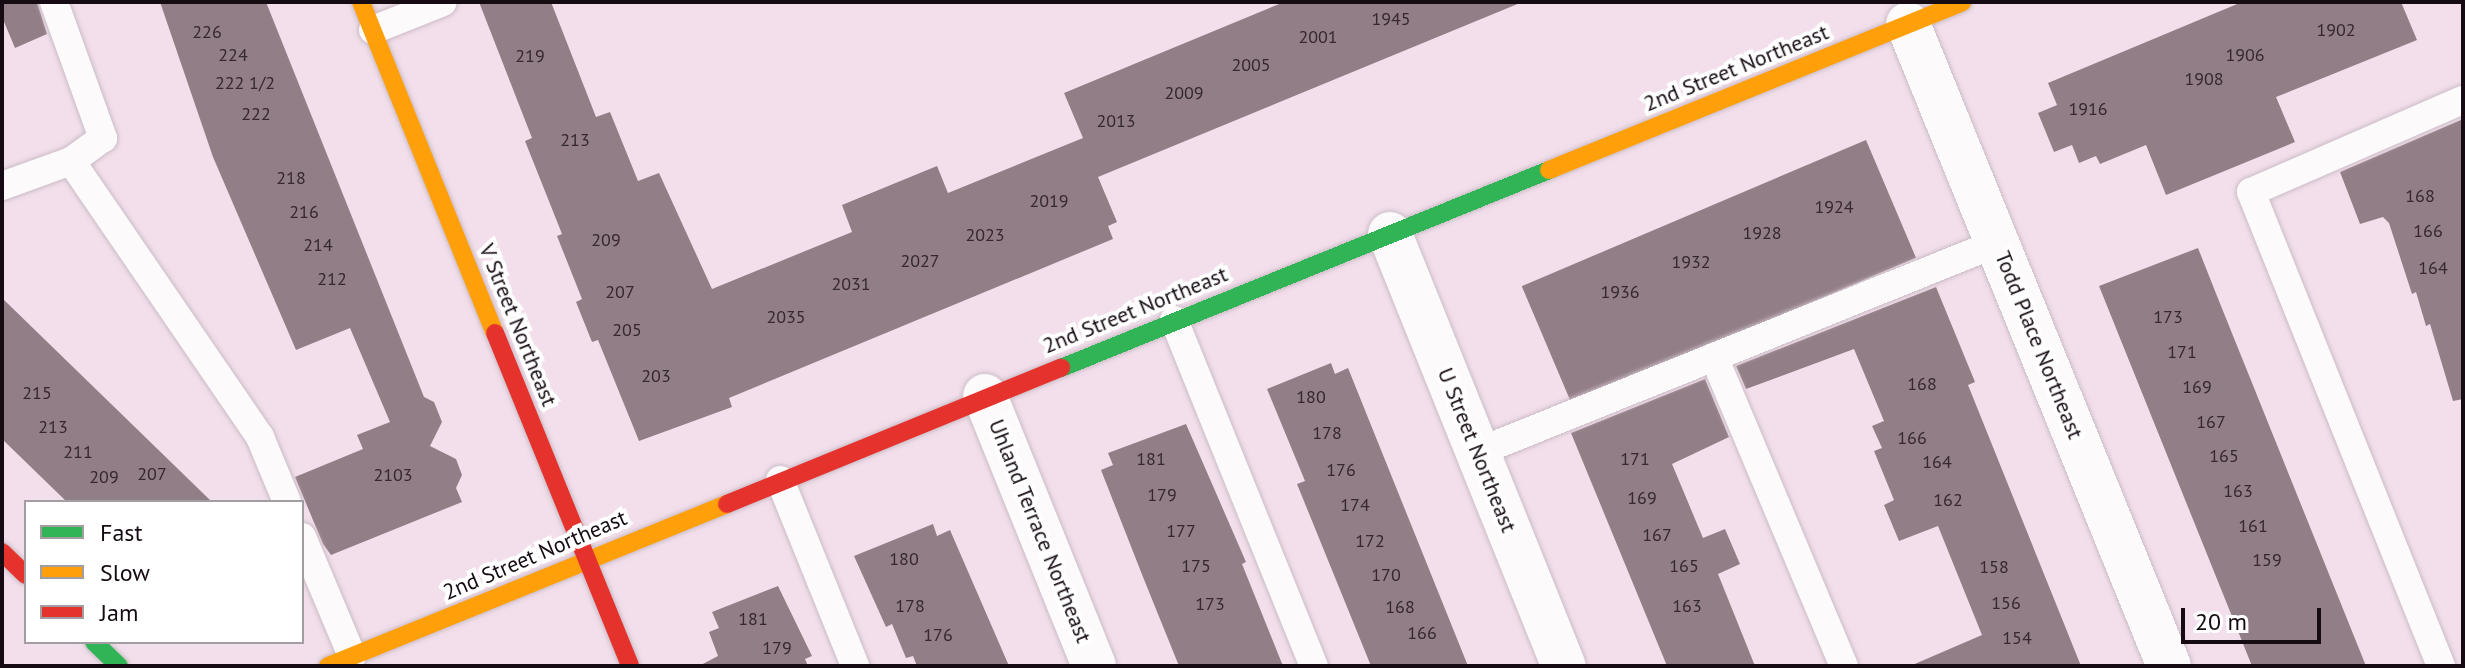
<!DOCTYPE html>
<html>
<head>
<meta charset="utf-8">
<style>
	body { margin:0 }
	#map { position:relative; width:2465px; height:668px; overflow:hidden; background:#f2dfeb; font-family:"PT Sans",sans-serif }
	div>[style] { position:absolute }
	.building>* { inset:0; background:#927e86; transform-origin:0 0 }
	.roads { filter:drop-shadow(0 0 2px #cabcc6) drop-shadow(0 0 2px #cabcc6) }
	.lane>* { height:28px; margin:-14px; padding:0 14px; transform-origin:14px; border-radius:14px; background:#fdfafc }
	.street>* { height:44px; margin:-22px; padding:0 22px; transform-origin:22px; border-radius:22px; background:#fdfafc }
	.fast>* { height:18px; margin:-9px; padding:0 9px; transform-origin:9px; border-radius:9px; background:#30b455 }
	.slow>* { height:18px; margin:-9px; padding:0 9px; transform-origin:9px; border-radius:9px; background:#ff9f0a }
	.jam>* { height:18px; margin:-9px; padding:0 9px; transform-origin:9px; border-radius:9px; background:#e5322d }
	span { translate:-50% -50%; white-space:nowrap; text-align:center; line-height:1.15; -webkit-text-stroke:8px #fff; paint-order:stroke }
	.number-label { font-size:18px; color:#352830 }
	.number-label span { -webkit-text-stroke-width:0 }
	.street-label { font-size:22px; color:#160b13 }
	.frame { position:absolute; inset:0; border:4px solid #160b13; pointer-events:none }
	.legend { position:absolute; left:24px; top:500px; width:280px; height:144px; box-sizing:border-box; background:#fff; border:2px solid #a29da1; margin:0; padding:10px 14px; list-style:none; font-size:24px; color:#160b13 }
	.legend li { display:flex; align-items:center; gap:16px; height:40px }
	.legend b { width:40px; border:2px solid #a29da1 }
	.scale { position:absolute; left:2181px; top:608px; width:140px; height:36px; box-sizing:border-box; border:4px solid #160b13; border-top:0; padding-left:10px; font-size:24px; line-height:28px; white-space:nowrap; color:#160b13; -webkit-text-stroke:6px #fff; paint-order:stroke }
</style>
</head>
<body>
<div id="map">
	<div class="building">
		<i style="clip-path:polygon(2px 2px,37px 2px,47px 34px,15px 48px,2px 17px)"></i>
		<i style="clip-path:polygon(160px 2px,266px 2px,424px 397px,434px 402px,442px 422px,430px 446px,456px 459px,462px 475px,456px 488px,462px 502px,331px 555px,323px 544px,295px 477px,363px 449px,357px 435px,390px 422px,350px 328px,296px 350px,213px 157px)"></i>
		<i style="clip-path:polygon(479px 2px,551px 2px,596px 117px,610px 112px,638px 181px,659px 173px,712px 289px,852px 232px,842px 205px,937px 166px,948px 193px,1083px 138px,1064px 93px,1284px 2px,1520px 3px,1098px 177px,1117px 222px,1108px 226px,1113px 239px,729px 398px,732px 407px,639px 441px,598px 340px,592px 342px,576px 302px,582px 299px,557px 236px,562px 234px,525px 141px,532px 138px)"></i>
		<i style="clip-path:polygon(2242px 2px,2401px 2px,2417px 40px,2276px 97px,2295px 142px,2166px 195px,2146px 145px,2100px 164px,2096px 156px,2079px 163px,2072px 145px,2054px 152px,2038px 113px,2057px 105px,2048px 83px)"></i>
		<i style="clip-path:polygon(2463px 119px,2463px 399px,2453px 401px,2430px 324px,2426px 326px,2416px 292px,2412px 294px,2389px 223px,2383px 217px,2360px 224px,2340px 172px)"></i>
		<i style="left:1866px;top:140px;width:128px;height:374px;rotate:67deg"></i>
		<i style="clip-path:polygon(2198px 248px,2217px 296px,2366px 666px,2252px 666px,2099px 286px)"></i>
		<i style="clip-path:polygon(1936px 287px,1975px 382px,1968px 385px,2081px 666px,1910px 666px,1982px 635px,1938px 526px,1899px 541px,1884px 505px,1894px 500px,1874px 451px,1882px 448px,1872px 426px,1884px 421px,1854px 349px,1746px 389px,1736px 366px)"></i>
		<i style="clip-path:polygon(2px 298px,106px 399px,212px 502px,67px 502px,2px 439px)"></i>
		<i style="clip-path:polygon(1331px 363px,1335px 374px,1348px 368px,1468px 666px,1371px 666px,1297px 484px,1305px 481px,1267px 389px)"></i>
		<i style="clip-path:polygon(1705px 379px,1729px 437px,1672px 464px,1703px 538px,1725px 529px,1740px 564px,1718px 574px,1755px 666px,1667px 666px,1571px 433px)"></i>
		<i style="clip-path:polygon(1186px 424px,1246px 562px,1242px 564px,1283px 666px,1179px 666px,1143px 577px,1101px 470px,1113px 465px,1108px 453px)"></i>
		<i style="clip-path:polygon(933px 524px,937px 536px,950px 530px,1009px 666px,917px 666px,913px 656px,906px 658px,892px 624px,886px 627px,854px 556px)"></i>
		<i style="clip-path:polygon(778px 586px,812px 656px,805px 659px,808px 666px,699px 666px,718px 656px,709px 632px,719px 628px,712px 612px)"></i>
	</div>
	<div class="roads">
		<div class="lane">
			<i style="left:54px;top:2px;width:145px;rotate:70.2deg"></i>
			<i style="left:103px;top:138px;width:39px;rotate:144deg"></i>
			<i style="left:373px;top:30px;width:75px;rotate:-21.8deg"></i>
			<i style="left:2px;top:186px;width:73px;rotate:-19.9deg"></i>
			<i style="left:71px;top:161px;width:335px;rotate:55.6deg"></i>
			<i style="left:260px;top:437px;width:70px;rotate:67.4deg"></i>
			<i style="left:1174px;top:320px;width:373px;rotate:68deg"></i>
			<i style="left:1714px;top:357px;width:335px;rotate:67.2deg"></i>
			<i style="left:1478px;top:452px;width:560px;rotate:-21.93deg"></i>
			<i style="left:780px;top:480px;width:201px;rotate:68deg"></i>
			<i style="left:302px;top:537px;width:129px;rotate:67.2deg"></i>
			<i style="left:2441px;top:666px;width:511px;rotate:-111.84deg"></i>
			<i style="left:2251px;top:192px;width:231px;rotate:-23.5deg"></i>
		</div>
		<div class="street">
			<i style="left:1908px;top:24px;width:693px;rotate:67.88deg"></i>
			<i style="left:1390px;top:234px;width:466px;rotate:68.1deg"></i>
			<i style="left:985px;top:396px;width:291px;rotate:68deg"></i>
		</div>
		<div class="fast">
			<i style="left:1061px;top:368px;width:527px;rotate:-22.08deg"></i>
			<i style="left:94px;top:642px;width:35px;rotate:44deg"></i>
		</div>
		<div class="slow">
			<i style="left:361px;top:2px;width:357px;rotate:68deg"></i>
			<i style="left:1549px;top:170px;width:446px;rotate:-22.1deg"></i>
			<i style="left:328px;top:666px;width:431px;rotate:-22.1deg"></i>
		</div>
		<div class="jam">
			<i style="left:495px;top:333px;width:359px;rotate:67.9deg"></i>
			<i style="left:727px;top:504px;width:361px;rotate:-22.2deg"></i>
			<i style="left:2px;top:552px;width:33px;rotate:44deg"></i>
		</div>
	</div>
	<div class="number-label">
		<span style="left:1391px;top:19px">1945</span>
		<span style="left:2336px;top:30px">1902</span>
		<span style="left:207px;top:32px">226</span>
		<span style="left:1318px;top:37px">2001</span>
		<span style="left:233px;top:55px">224</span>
		<span style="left:2245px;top:55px">1906</span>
		<span style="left:530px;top:56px">219</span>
		<span style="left:1251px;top:65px">2005</span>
		<span style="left:2204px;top:79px">1908</span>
		<span style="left:245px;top:83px">222 1/2</span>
		<span style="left:1184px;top:93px">2009</span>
		<span style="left:2088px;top:109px">1916</span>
		<span style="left:256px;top:114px">222</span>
		<span style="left:1116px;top:121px">2013</span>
		<span style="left:575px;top:140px">213</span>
		<span style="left:291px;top:178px">218</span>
		<span style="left:2420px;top:196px">168</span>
		<span style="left:1049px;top:201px">2019</span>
		<span style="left:1834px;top:207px">1924</span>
		<span style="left:304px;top:212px">216</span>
		<span style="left:2428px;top:231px">166</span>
		<span style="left:1762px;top:233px">1928</span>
		<span style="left:985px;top:235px">2023</span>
		<span style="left:606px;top:240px">209</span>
		<span style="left:318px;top:245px">214</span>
		<span style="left:920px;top:261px">2027</span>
		<span style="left:1691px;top:262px">1932</span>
		<span style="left:2433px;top:268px">164</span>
		<span style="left:332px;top:279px">212</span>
		<span style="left:851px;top:284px">2031</span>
		<span style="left:620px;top:292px">207</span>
		<span style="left:1620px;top:292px">1936</span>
		<span style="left:786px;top:317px">2035</span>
		<span style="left:2168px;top:317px">173</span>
		<span style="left:627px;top:330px">205</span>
		<span style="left:2182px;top:352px">171</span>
		<span style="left:656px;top:376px">203</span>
		<span style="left:1922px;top:384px">168</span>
		<span style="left:2197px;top:387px">169</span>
		<span style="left:37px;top:393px">215</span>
		<span style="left:1311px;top:397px">180</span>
		<span style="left:2211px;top:422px">167</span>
		<span style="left:53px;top:427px">213</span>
		<span style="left:1327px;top:433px">178</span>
		<span style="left:1912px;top:438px">166</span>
		<span style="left:78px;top:452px">211</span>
		<span style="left:2224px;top:456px">165</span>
		<span style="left:1151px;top:459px">181</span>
		<span style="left:1635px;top:459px">171</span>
		<span style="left:1937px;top:462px">164</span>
		<span style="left:1341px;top:470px">176</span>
		<span style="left:152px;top:474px">207</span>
		<span style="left:393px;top:475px">2103</span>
		<span style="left:104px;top:477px">209</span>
		<span style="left:2238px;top:491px">163</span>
		<span style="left:1162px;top:495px">179</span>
		<span style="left:1642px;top:498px">169</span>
		<span style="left:1948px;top:500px">162</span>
		<span style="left:1355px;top:505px">174</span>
		<span style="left:2253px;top:526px">161</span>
		<span style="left:1181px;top:531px">177</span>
		<span style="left:1657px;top:535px">167</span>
		<span style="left:1370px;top:541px">172</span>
		<span style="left:904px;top:559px">180</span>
		<span style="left:2267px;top:560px">159</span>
		<span style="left:1196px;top:566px">175</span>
		<span style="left:1684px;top:566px">165</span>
		<span style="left:1994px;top:567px">158</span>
		<span style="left:1386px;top:575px">170</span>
		<span style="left:2006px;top:603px">156</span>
		<span style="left:1210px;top:604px">173</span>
		<span style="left:910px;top:606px">178</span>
		<span style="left:1687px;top:606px">163</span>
		<span style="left:1400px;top:607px">168</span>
		<span style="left:753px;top:619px">181</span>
		<span style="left:1422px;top:633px">166</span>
		<span style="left:938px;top:635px">176</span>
		<span style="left:2017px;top:638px">154</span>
		<span style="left:777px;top:648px">179</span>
	</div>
	<div class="street-label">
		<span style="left:1736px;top:68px;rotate:-22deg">2nd Street Northeast</span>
		<span style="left:1135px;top:310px;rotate:-22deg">2nd Street Northeast</span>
		<span style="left:518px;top:325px;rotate:68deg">V Street Northeast</span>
		<span style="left:2039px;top:345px;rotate:68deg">Todd Place Northeast</span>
		<span style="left:1477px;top:450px;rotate:68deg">U Street Northeast</span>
		<span style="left:1040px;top:531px;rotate:68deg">Uhland Terrace Northeast</span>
		<span style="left:535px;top:555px;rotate:-23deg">2nd Street Northeast</span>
	</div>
	<div class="frame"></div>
	<ul class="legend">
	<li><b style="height:10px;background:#30b455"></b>Fast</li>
	<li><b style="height:10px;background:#ff9f0a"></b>Slow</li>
	<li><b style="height:10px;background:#e5322d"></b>Jam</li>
	</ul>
	<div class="scale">20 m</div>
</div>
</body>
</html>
